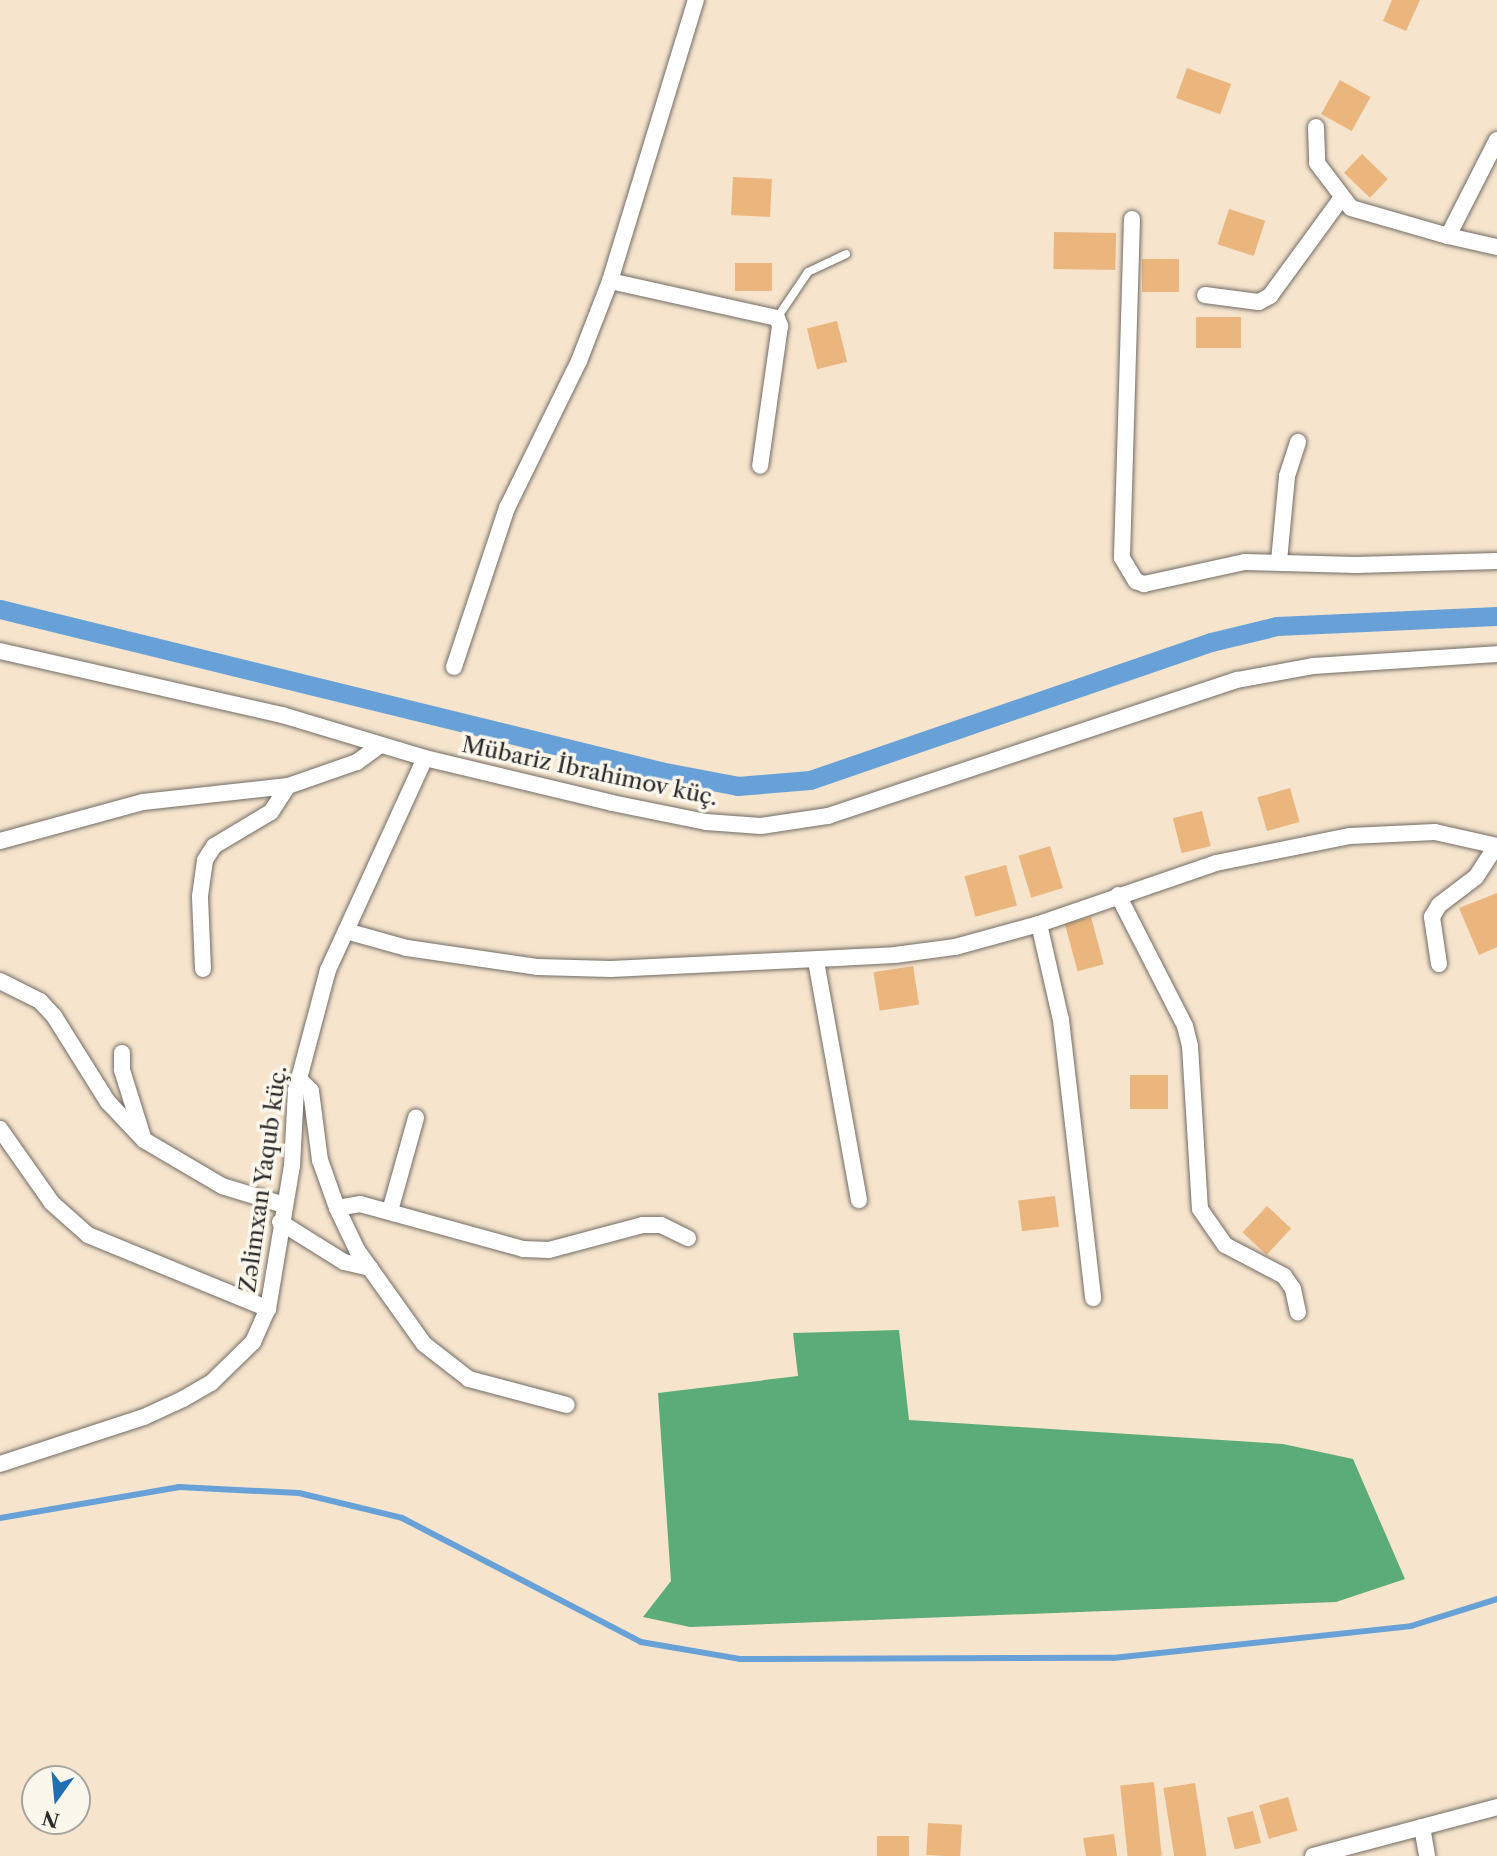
<!DOCTYPE html>
<html>
<head>
<meta charset="utf-8">
<style>
	body { margin:0 }
	#map { position:relative; width:1497px; height:1856px; overflow:hidden; background:#f6e4cd; font-family:"Libre Caslon Text",serif }
	div>[style] { position:absolute }
	.forest>* { inset:0; background:#5cac79 }
	.stream>* { height:6px; margin:-3px; padding:0 3px; transform-origin:3px; border-radius:3px; background:#67a1d7 }
	.canal>* { height:19px; margin:-9.5px; padding:0 9.5px; transform-origin:9.5px; border-radius:9.5px; background:#67a1d7 }
	.building>* { inset:0; background:#eab67e; transform-origin:0 0 }
	.roads { filter:drop-shadow(0 0 2px #726c64) drop-shadow(0 0 2px #726c64) }
	.service>* { height:8px; margin:-4px; padding:0 4px; transform-origin:4px; border-radius:4px; background:#fff }
	.minor>* { height:16px; margin:-8px; padding:0 8px; transform-origin:8px; border-radius:8px; background:#fff }
	span { translate:-50% -50%; white-space:nowrap; text-align:center; line-height:1.15; -webkit-text-stroke:7px #fbf7ec; paint-order:stroke }
	.street-label { font-size:23px; color:#2b2b2b }
	.north { position:absolute; left:21px; top:1765px; width:70px; height:70px; box-sizing:border-box; background:#fbf7ec; border:2px solid #a8a59f; border-radius:50%; rotate:195deg; font-size:19px; font-weight:700; line-height:28px; text-align:center; color:#2b2b2b }
	.north::after { content:''; display:block; margin:auto; width:24px; height:32px; background:#1f6fb2; clip-path:polygon(50% 0,100% 100%,50% 72%,0 100%) }
</style>
</head>
<body>
<div id="map">
	<div class="forest">
		<i style="clip-path:polygon(899px 1330px,909px 1420px,1283px 1444px,1353px 1459px,1405px 1579px,1336px 1602px,690px 1627px,643px 1617px,671px 1581px,658px 1393px,798px 1376px,793px 1333px)"></i>
	</div>
	<div class="stream">
		<i style="left:0;top:1518px;width:182px;rotate:-9.8deg"></i>
		<i style="left:179px;top:1487px;width:120px;rotate:2.9deg"></i>
		<i style="left:299px;top:1493px;width:106px;rotate:13.6deg"></i>
		<i style="left:402px;top:1518px;width:269px;rotate:27.4deg"></i>
		<i style="left:641px;top:1642px;width:100px;rotate:9.7deg"></i>
		<i style="left:740px;top:1659px;width:373px;rotate:-0.2deg"></i>
		<i style="left:1113px;top:1658px;width:300px;rotate:-6.1deg"></i>
		<i style="left:1411px;top:1626px;width:90px;rotate:-17.4deg"></i>
	</div>
	<div class="canal">
		<i style="left:0;top:609px;width:680px;rotate:13.79deg"></i>
		<i style="left:660px;top:771px;width:79px;rotate:10.9deg"></i>
		<i style="left:738px;top:786px;width:72px;rotate:-4.8deg"></i>
		<i style="left:810px;top:780px;width:424px;rotate:-19deg"></i>
		<i style="left:1211px;top:642px;width:68px;rotate:-13.6deg"></i>
		<i style="left:1277px;top:626px;width:220px;rotate:-2.6deg"></i>
	</div>
	<div class="building">
		<i style="clip-path:polygon(1392px 0,1420px 0,1406px 31px,1383px 21px)"></i>
		<i style="left:1187px;top:68px;width:47px;height:32px;rotate:20deg"></i>
		<i style="left:1340px;top:80px;width:35px;height:39px;rotate:29deg"></i>
		<i style="left:1362px;top:154px;width:36px;height:26px;rotate:44deg"></i>
		<i style="left:733px;top:177px;width:39px;height:38px;rotate:3deg"></i>
		<i style="left:1229px;top:209px;width:38px;height:37px;rotate:18deg"></i>
		<i style="left:1054px;top:232px;width:62px;height:37px;rotate:1deg"></i>
		<i style="left:1142px;top:259px;width:37px;height:33px"></i>
		<i style="left:735px;top:263px;width:37px;height:28px"></i>
		<i style="left:1196px;top:317px;width:45px;height:31px"></i>
		<i style="left:837px;top:321px;width:42px;height:31px;rotate:76deg"></i>
		<i style="left:1290px;top:788px;width:35px;height:34px;rotate:74deg"></i>
		<i style="left:1202px;top:811px;width:36px;height:30px;rotate:76deg"></i>
		<i style="left:1050px;top:846px;width:44px;height:33px;rotate:73deg"></i>
		<i style="left:1006px;top:865px;width:42px;height:43px;rotate:75deg"></i>
		<i style="clip-path:polygon(1497px 893px,1497px 947px,1479px 955px,1459px 908px)"></i>
		<i style="left:1091px;top:917px;width:49px;height:27px;rotate:75deg"></i>
		<i style="left:913px;top:966px;width:39px;height:40px;rotate:81deg"></i>
		<i style="left:1130px;top:1075px;width:38px;height:34px"></i>
		<i style="left:1055px;top:1196px;width:31px;height:37px;rotate:83deg"></i>
		<i style="left:1267px;top:1206px;width:33px;height:36px;rotate:43deg"></i>
		<i style="left:1154px;top:1782px;width:74px;height:34px;rotate:84deg"></i>
		<i style="left:1195px;top:1783px;width:74px;height:32px;rotate:81deg"></i>
		<i style="left:1288px;top:1797px;width:35px;height:30px;rotate:74deg"></i>
		<i style="left:1253px;top:1811px;width:33px;height:27px;rotate:76deg"></i>
		<i style="left:928px;top:1823px;width:34px;height:32px;rotate:3deg"></i>
		<i style="clip-path:polygon(1114px 1834px,1117px 1856px,1086px 1856px,1083px 1838px)"></i>
		<i style="left:877px;top:1836px;width:32px;height:20px"></i>
	</div>
	<div class="roads">
		<div class="service">
			<i style="left:777px;top:318px;width:55px;rotate:-56deg"></i>
			<i style="left:808px;top:272px;width:42px;rotate:-25.3deg"></i>
		</div>
		<div class="minor">
			<i style="left:1316px;top:127px;width:36px;rotate:88deg"></i>
			<i style="left:1317px;top:163px;width:56px;rotate:52.9deg"></i>
			<i style="left:1351px;top:208px;width:101px;rotate:16.1deg"></i>
			<i style="left:1497px;top:140px;width:108px;rotate:117deg"></i>
			<i style="left:1448px;top:236px;width:50px;rotate:12.7deg"></i>
			<i style="left:1132px;top:219px;width:339px;rotate:91.7deg"></i>
			<i style="left:1122px;top:558px;width:27px;rotate:59deg"></i>
			<i style="left:1136px;top:581px;width:9px;rotate:21deg"></i>
			<i style="left:1144px;top:584px;width:103px;rotate:-12.3deg"></i>
			<i style="left:1245px;top:562px;width:111px;rotate:1.5deg"></i>
			<i style="left:1356px;top:565px;width:141px;rotate:-1.6deg"></i>
			<i style="left:610px;top:281px;width:171px;rotate:12.5deg"></i>
			<i style="left:777px;top:318px;width:9px;rotate:69deg"></i>
			<i style="left:780px;top:326px;width:141px;rotate:98.1deg"></i>
			<i style="left:1205px;top:295px;width:54px;rotate:7.4deg"></i>
			<i style="left:1259px;top:302px;width:13px;rotate:-29deg"></i>
			<i style="left:1270px;top:296px;width:119px;rotate:-53.9deg"></i>
			<i style="left:1279px;top:561px;width:85px;rotate:-84.6deg"></i>
			<i style="left:1287px;top:476px;width:36px;rotate:-72deg"></i>
			<i style="left:0;top:651px;width:289px;rotate:12.8deg"></i>
			<i style="left:282px;top:715px;width:149px;rotate:16.7deg"></i>
			<i style="left:425px;top:758px;width:192px;rotate:13.5deg"></i>
			<i style="left:612px;top:803px;width:96px;rotate:11.4deg"></i>
			<i style="left:706px;top:822px;width:55px;rotate:4.2deg"></i>
			<i style="left:761px;top:826px;width:68px;rotate:-8.5deg"></i>
			<i style="left:828px;top:816px;width:431px;rotate:-18.4deg"></i>
			<i style="left:1237px;top:680px;width:77px;rotate:-10.4deg"></i>
			<i style="left:1313px;top:666px;width:184px;rotate:-3.7deg"></i>
			<i style="left:454px;top:667px;width:168px;rotate:-71.6deg"></i>
			<i style="left:507px;top:508px;width:164px;rotate:-63.9deg"></i>
			<i style="left:579px;top:361px;width:86px;rotate:-68.8deg"></i>
			<i style="left:610px;top:281px;width:294px;rotate:-73deg"></i>
			<i style="left:0;top:841px;width:148px;rotate:-15.3deg"></i>
			<i style="left:143px;top:802px;width:146px;rotate:-6.3deg"></i>
			<i style="left:288px;top:786px;width:73px;rotate:-19.2deg"></i>
			<i style="left:357px;top:762px;width:27px;rotate:-36deg"></i>
			<i style="left:1118px;top:895px;width:147px;rotate:62.9deg"></i>
			<i style="left:1185px;top:1026px;width:21px;rotate:76deg"></i>
			<i style="left:1190px;top:1046px;width:163px;rotate:86.5deg"></i>
			<i style="left:1200px;top:1209px;width:44px;rotate:55.2deg"></i>
			<i style="left:1225px;top:1245px;width:67px;rotate:27.7deg"></i>
			<i style="left:1284px;top:1276px;width:16px;rotate:55deg"></i>
			<i style="left:1293px;top:1289px;width:24px;rotate:78deg"></i>
			<i style="left:1039px;top:924px;width:98px;rotate:77.1deg"></i>
			<i style="left:1061px;top:1020px;width:280px;rotate:83.4deg"></i>
			<i style="left:346px;top:931px;width:63px;rotate:15.6deg"></i>
			<i style="left:407px;top:948px;width:131px;rotate:8.3deg"></i>
			<i style="left:537px;top:967px;width:74px;rotate:1.5deg"></i>
			<i style="left:611px;top:969px;width:284px;rotate:-2.8deg"></i>
			<i style="left:895px;top:955px;width:61px;rotate:-7.6deg"></i>
			<i style="left:955px;top:947px;width:87px;rotate:-15.3deg"></i>
			<i style="left:1039px;top:924px;width:187px;rotate:-19deg"></i>
			<i style="left:1216px;top:863px;width:137px;rotate:-11.4deg"></i>
			<i style="left:1350px;top:836px;width:85px;rotate:-2.7deg"></i>
			<i style="left:1435px;top:832px;width:64px;rotate:12.7deg"></i>
			<i style="left:816px;top:961px;width:243px;rotate:79.8deg"></i>
			<i style="left:1439px;top:964px;width:48px;rotate:-98.5deg"></i>
			<i style="left:1432px;top:917px;width:14px;rotate:-60deg"></i>
			<i style="left:1439px;top:905px;width:46px;rotate:-37.1deg"></i>
			<i style="left:1476px;top:877px;width:37px;rotate:-57deg"></i>
			<i style="left:203px;top:969px;width:73px;rotate:-92.4deg"></i>
			<i style="left:200px;top:896px;width:36px;rotate:-82deg"></i>
			<i style="left:205px;top:860px;width:17px;rotate:-57deg"></i>
			<i style="left:214px;top:846px;width:66px;rotate:-30.8deg"></i>
			<i style="left:271px;top:812px;width:31px;rotate:-57deg"></i>
			<i style="left:0;top:981px;width:45px;rotate:26.6deg"></i>
			<i style="left:40px;top:1001px;width:21px;rotate:47deg"></i>
			<i style="left:54px;top:1016px;width:102px;rotate:57.9deg"></i>
			<i style="left:108px;top:1102px;width:52px;rotate:46.5deg"></i>
			<i style="left:144px;top:1140px;width:91px;rotate:30.5deg"></i>
			<i style="left:222px;top:1186px;width:65px;rotate:17deg"></i>
			<i style="left:122px;top:1053px;width:17px;rotate:90deg"></i>
			<i style="left:122px;top:1070px;width:73px;rotate:72.6deg"></i>
			<i style="left:299px;top:1079px;width:17px;rotate:45deg"></i>
			<i style="left:311px;top:1091px;width:70px;rotate:82.6deg"></i>
			<i style="left:320px;top:1160px;width:51px;rotate:70.5deg"></i>
			<i style="left:337px;top:1208px;width:47px;rotate:64.5deg"></i>
			<i style="left:357px;top:1250px;width:115px;rotate:54.5deg"></i>
			<i style="left:424px;top:1344px;width:57px;rotate:37.9deg"></i>
			<i style="left:469px;top:1379px;width:101px;rotate:14.9deg"></i>
			<i style="left:0;top:1129px;width:90px;rotate:54.9deg"></i>
			<i style="left:52px;top:1203px;width:48px;rotate:41.6deg"></i>
			<i style="left:88px;top:1235px;width:195px;rotate:22.3deg"></i>
			<i style="left:337px;top:1208px;width:23px;rotate:-10deg"></i>
			<i style="left:360px;top:1204px;width:169px;rotate:15.4deg"></i>
			<i style="left:523px;top:1249px;width:26px;rotate:2deg"></i>
			<i style="left:549px;top:1250px;width:97px;rotate:-14.9deg"></i>
			<i style="left:643px;top:1225px;width:18px"></i>
			<i style="left:661px;top:1225px;width:30px;rotate:26deg"></i>
			<i style="left:390px;top:1211px;width:97px;rotate:-74.4deg"></i>
			<i style="left:280px;top:1222px;width:75px;rotate:32deg"></i>
			<i style="left:344px;top:1262px;width:27px;rotate:13deg"></i>
			<i style="left:0;top:1464px;width:151px;rotate:-18.1deg"></i>
			<i style="left:144px;top:1417px;width:43px;rotate:-24.8deg"></i>
			<i style="left:183px;top:1399px;width:32px;rotate:-30deg"></i>
			<i style="left:211px;top:1383px;width:59px;rotate:-44.3deg"></i>
			<i style="left:253px;top:1342px;width:36px;rotate:-66deg"></i>
			<i style="left:268px;top:1309px;width:145px;rotate:-80.5deg"></i>
			<i style="left:292px;top:1166px;width:76px;rotate:-87deg"></i>
			<i style="left:296px;top:1090px;width:124px;rotate:-75.1deg"></i>
			<i style="left:328px;top:970px;width:233px;rotate:-65.4deg"></i>
			<i style="left:1422px;top:1827px;width:29px;rotate:80deg"></i>
			<i style="left:1313px;top:1856px;width:190px;rotate:-14.9deg"></i>
		</div>
	</div>
	<div class="street-label">
		<span style="left:590px;top:771px;rotate:12deg">Mübariz İbrahimov küç.</span>
		<span style="left:263px;top:1179px;rotate:-82deg">Zəlimxan Yaqub küç.</span>
	</div>
	<div class="north">N</div>
</div>
</body>
</html>
